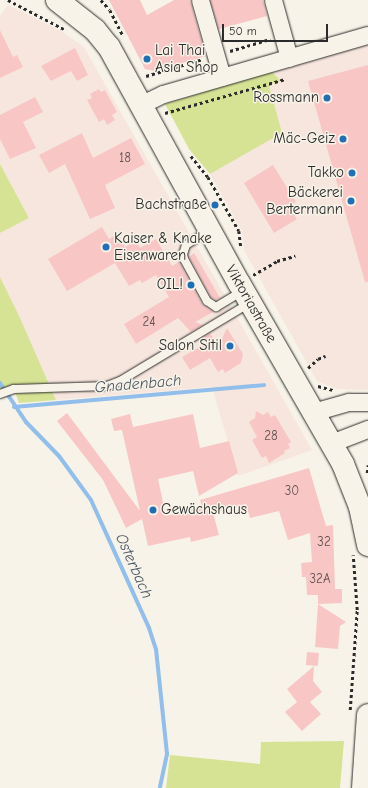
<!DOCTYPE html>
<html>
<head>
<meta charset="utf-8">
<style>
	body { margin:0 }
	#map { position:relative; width:368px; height:788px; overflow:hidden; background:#f7f3e8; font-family:"Comic Neue",sans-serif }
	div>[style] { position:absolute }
	.built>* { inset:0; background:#f7e6de }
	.green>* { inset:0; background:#d6e395 }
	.stream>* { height:4px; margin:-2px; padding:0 2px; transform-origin:2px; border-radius:2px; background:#91beeb }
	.building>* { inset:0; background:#f8c7c5; transform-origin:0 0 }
	.path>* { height:2.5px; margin-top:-1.25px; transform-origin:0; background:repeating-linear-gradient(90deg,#2b2b2b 0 3px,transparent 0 6px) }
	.roads { filter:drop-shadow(0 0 1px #2b2b2b) drop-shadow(0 0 1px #2b2b2b) }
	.service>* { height:8px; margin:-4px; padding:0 4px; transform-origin:4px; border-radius:4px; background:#f7f3e8 }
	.minor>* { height:17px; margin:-8.5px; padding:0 8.5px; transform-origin:8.5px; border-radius:8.5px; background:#f7f3e8 }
	.secondary>* { height:22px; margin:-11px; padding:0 11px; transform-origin:11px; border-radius:11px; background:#f7f3e8 }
	.dots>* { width:11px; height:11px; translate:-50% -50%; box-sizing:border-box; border:2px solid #f7f3e8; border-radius:50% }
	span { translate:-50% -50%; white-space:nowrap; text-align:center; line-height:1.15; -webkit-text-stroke:3px #f7f3e8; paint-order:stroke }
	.number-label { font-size:13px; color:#5e5252 }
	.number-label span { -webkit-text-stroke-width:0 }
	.poi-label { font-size:15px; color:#2b2b2b }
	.left { translate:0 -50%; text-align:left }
	.right { translate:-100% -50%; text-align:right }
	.street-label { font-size:15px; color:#2b2b2b }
	.water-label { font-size:16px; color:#4a5765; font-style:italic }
	.scale { position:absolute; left:222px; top:24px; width:106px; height:18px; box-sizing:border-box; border:2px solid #2b2b2b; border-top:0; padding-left:5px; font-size:12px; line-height:14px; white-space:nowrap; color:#2b2b2b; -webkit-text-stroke:3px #f7f3e8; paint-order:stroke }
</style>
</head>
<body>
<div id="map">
	<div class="built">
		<i style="clip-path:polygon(8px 5px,61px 31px,84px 47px,312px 450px,238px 476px,212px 387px,56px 400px,0 277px,0 233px,29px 218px,0 164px,0 16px)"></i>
		<i style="clip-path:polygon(368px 41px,368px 390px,336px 389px,317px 381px,244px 250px,242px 231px,210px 174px,281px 133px,269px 85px,281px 81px,271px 71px)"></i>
	</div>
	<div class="green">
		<i style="clip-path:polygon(271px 71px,281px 81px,269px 85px,282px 133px,210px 174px,189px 149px,165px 104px)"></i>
		<i style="clip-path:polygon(0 164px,29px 218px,0 233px)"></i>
		<i style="clip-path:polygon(0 277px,20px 318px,56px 400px,19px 403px,14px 389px,0 394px)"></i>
		<i style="clip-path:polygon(344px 741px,340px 788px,166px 788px,170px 755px,260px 764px,261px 742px)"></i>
	</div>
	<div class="stream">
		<i style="left:0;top:383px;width:47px;rotate:56.3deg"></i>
		<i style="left:26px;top:422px;width:47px;rotate:45.9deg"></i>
		<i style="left:59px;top:456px;width:54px;rotate:54deg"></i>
		<i style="left:91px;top:500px;width:141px;rotate:65.6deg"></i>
		<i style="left:149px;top:628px;width:22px;rotate:72deg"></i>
		<i style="left:156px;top:649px;width:106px;rotate:84deg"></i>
		<i style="left:167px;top:754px;width:35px;rotate:102deg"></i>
		<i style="left:14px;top:407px;width:251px;rotate:-5deg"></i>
	</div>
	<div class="building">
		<i style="clip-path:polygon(109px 0,140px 0,147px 15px,174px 0,190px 0,206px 56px,155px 71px,145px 69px)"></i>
		<i style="clip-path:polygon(210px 0,263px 0,267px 16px,219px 29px)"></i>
		<i style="clip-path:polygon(0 30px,13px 57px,17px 55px,23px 67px,0 78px)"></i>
		<i style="clip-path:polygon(75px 48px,88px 75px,77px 81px,71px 71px,51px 81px,41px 66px)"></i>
		<i style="clip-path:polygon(368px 65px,368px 282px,365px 282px,308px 81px)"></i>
		<i style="clip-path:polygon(99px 89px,101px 92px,105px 90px,117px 112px,112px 115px,115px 120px,107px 125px,104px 119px,99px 122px,87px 100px,92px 98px,90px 94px)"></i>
		<i style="clip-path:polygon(35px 97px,43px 112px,23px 122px,36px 148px,10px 159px,0 139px,0 115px)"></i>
		<i style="clip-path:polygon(82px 133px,93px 158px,131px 138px,145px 164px,105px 185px,115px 208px,90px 219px,65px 164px,49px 173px,39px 155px)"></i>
		<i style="clip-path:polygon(273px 165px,296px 202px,288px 206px,297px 219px,274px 233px,244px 183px)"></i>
		<i style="clip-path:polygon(102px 227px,109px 239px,118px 234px,125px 247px,136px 240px,140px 248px,156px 239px,172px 266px,179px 262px,202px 304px,213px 312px,195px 322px,203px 325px,191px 332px,178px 318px,136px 344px,124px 324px,169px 297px,156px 275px,142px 283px,140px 280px,129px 286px,115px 263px,67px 291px,48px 259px)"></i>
		<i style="clip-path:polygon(194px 253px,220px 298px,216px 300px,211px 297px,189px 257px)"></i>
		<i style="clip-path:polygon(227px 328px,243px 354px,241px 363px,225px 373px,223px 369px,218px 372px,210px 358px,190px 370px,182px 357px,203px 345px,199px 340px,210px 333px,218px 347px)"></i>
		<i style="clip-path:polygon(256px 411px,263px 415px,268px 412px,271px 417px,275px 415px,291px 442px,288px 444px,290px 448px,284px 451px,285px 453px,269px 463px,266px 456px,262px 458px,252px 440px,257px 437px,249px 422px,255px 418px)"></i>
		<i style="clip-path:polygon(67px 413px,140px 511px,122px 430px,114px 431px,111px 419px,130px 414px,133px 427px,193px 414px,200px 448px,229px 441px,238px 473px,199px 496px,193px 471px,158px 479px,166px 516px,202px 507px,200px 500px,309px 468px,326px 526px,333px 525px,335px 589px,342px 589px,342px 603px,318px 604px,318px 595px,307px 595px,306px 577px,302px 577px,301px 563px,312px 562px,310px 533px,288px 540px,279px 511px,250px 518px,246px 504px,213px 513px,219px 535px,191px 542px,190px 537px,148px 546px,142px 519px,126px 528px,103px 480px,57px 421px)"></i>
		<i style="clip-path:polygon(318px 604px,346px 622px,340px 626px,338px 649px,315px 647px)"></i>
		<i style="left:307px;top:652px;width:12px;height:13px;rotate:5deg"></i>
		<i style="clip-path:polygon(314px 666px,313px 681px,322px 692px,310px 702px,321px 714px,302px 731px,285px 712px,297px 702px,287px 689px)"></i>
	</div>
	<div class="path">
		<i style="left:8px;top:0;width:63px;rotate:27.4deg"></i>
		<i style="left:101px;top:0;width:13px;rotate:48deg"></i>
		<i style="left:110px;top:10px;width:28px;rotate:63deg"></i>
		<i style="left:230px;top:51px;width:42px;rotate:-16.7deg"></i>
		<i style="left:146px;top:76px;width:59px;rotate:-16.6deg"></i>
		<i style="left:165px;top:113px;width:125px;rotate:-15.8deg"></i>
		<i style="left:191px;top:156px;width:27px;rotate:51deg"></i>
		<i style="left:208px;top:177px;width:62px;rotate:60.1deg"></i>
		<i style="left:239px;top:231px;width:17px;rotate:83deg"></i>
		<i style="left:253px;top:275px;width:28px;rotate:-30deg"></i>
		<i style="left:277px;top:261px;width:19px;rotate:-16deg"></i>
		<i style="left:308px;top:368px;width:13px;rotate:-42deg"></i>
		<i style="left:318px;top:359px;width:8px;rotate:-23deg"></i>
		<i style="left:318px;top:386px;width:16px;rotate:15deg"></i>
		<i style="left:367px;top:473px;width:8px;rotate:-83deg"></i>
		<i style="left:350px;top:710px;width:100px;rotate:-86deg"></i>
		<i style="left:357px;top:610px;width:55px;rotate:-94.2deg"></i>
	</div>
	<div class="roads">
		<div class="service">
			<i style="left:209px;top:231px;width:27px;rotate:149deg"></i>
			<i style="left:186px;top:245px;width:9px;rotate:108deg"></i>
			<i style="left:183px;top:254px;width:5px;rotate:79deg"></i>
			<i style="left:184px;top:259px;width:48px;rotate:61.3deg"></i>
			<i style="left:207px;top:301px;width:11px;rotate:34deg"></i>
			<i style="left:216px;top:307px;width:31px;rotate:-31deg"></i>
			<i style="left:0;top:394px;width:15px;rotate:-20deg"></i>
			<i style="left:14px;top:389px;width:93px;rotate:-1.8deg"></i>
			<i style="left:107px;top:386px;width:14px;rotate:-21deg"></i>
			<i style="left:120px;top:381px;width:152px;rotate:-31deg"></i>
		</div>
		<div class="minor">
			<i style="left:200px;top:0;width:80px;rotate:74.1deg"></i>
			<i style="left:273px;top:0;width:60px;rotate:74.6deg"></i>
			<i style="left:140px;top:105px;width:25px;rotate:-26deg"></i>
			<i style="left:163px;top:94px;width:213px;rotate:-16.1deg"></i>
			<i style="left:313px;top:412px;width:37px;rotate:-16deg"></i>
			<i style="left:349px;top:402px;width:19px"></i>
			<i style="left:331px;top:443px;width:40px;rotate:-21deg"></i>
		</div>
		<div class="secondary">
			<i style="left:57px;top:0;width:48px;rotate:38.3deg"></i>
			<i style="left:95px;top:30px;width:22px;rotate:51deg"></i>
			<i style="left:109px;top:47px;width:269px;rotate:61.2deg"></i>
			<i style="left:239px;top:283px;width:209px;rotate:60.1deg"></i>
			<i style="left:343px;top:464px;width:46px;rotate:68.4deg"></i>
			<i style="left:360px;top:507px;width:39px;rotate:78deg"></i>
			<i style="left:363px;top:788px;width:73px;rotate:-86.1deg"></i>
		</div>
	</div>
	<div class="dots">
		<i style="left:147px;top:59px;background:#1f6fb2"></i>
		<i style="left:327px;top:98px;background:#1f6fb2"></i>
		<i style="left:343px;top:139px;background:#1f6fb2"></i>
		<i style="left:352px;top:173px;background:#1f6fb2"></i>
		<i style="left:351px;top:201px;background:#1f6fb2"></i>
		<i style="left:215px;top:205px;background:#1f6fb2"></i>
		<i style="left:106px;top:247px;background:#1f6fb2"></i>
		<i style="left:191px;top:285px;background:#1f6fb2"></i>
		<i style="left:230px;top:346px;background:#1f6fb2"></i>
		<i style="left:153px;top:510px;background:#1f6fb2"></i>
	</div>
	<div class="number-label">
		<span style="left:125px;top:158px">18</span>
		<span style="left:149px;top:322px">24</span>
		<span style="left:271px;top:436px">28</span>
		<span style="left:292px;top:491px">30</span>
		<span style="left:324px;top:542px">32</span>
		<span style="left:320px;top:579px">32A</span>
	</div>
	<div class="poi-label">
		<span class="left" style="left:155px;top:59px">Lai Thai<br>Asia Shop</span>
		<span class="right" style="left:319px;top:98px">Rossmann</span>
		<span class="right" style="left:335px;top:139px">Mäc-Geiz</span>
		<span class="right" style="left:344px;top:173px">Takko</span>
		<span class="right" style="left:343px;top:201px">Bäckerei<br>Bertermann</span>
		<span class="right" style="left:207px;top:205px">Bachstraße</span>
		<span class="left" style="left:114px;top:247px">Kaiser &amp; Knake<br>Eisenwaren</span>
		<span class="right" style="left:183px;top:285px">OIL!</span>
		<span class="right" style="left:222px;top:346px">Salon Sitil</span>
		<span class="left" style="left:161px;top:510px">Gewächshaus</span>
	</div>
	<div class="street-label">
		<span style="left:251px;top:304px;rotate:60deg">Viktoriastraße</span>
	</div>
	<div class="water-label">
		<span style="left:138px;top:384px;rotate:-5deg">Gnadenbach</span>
		<span style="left:134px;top:566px;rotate:66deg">Osterbach</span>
	</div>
	<div class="scale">50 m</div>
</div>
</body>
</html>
